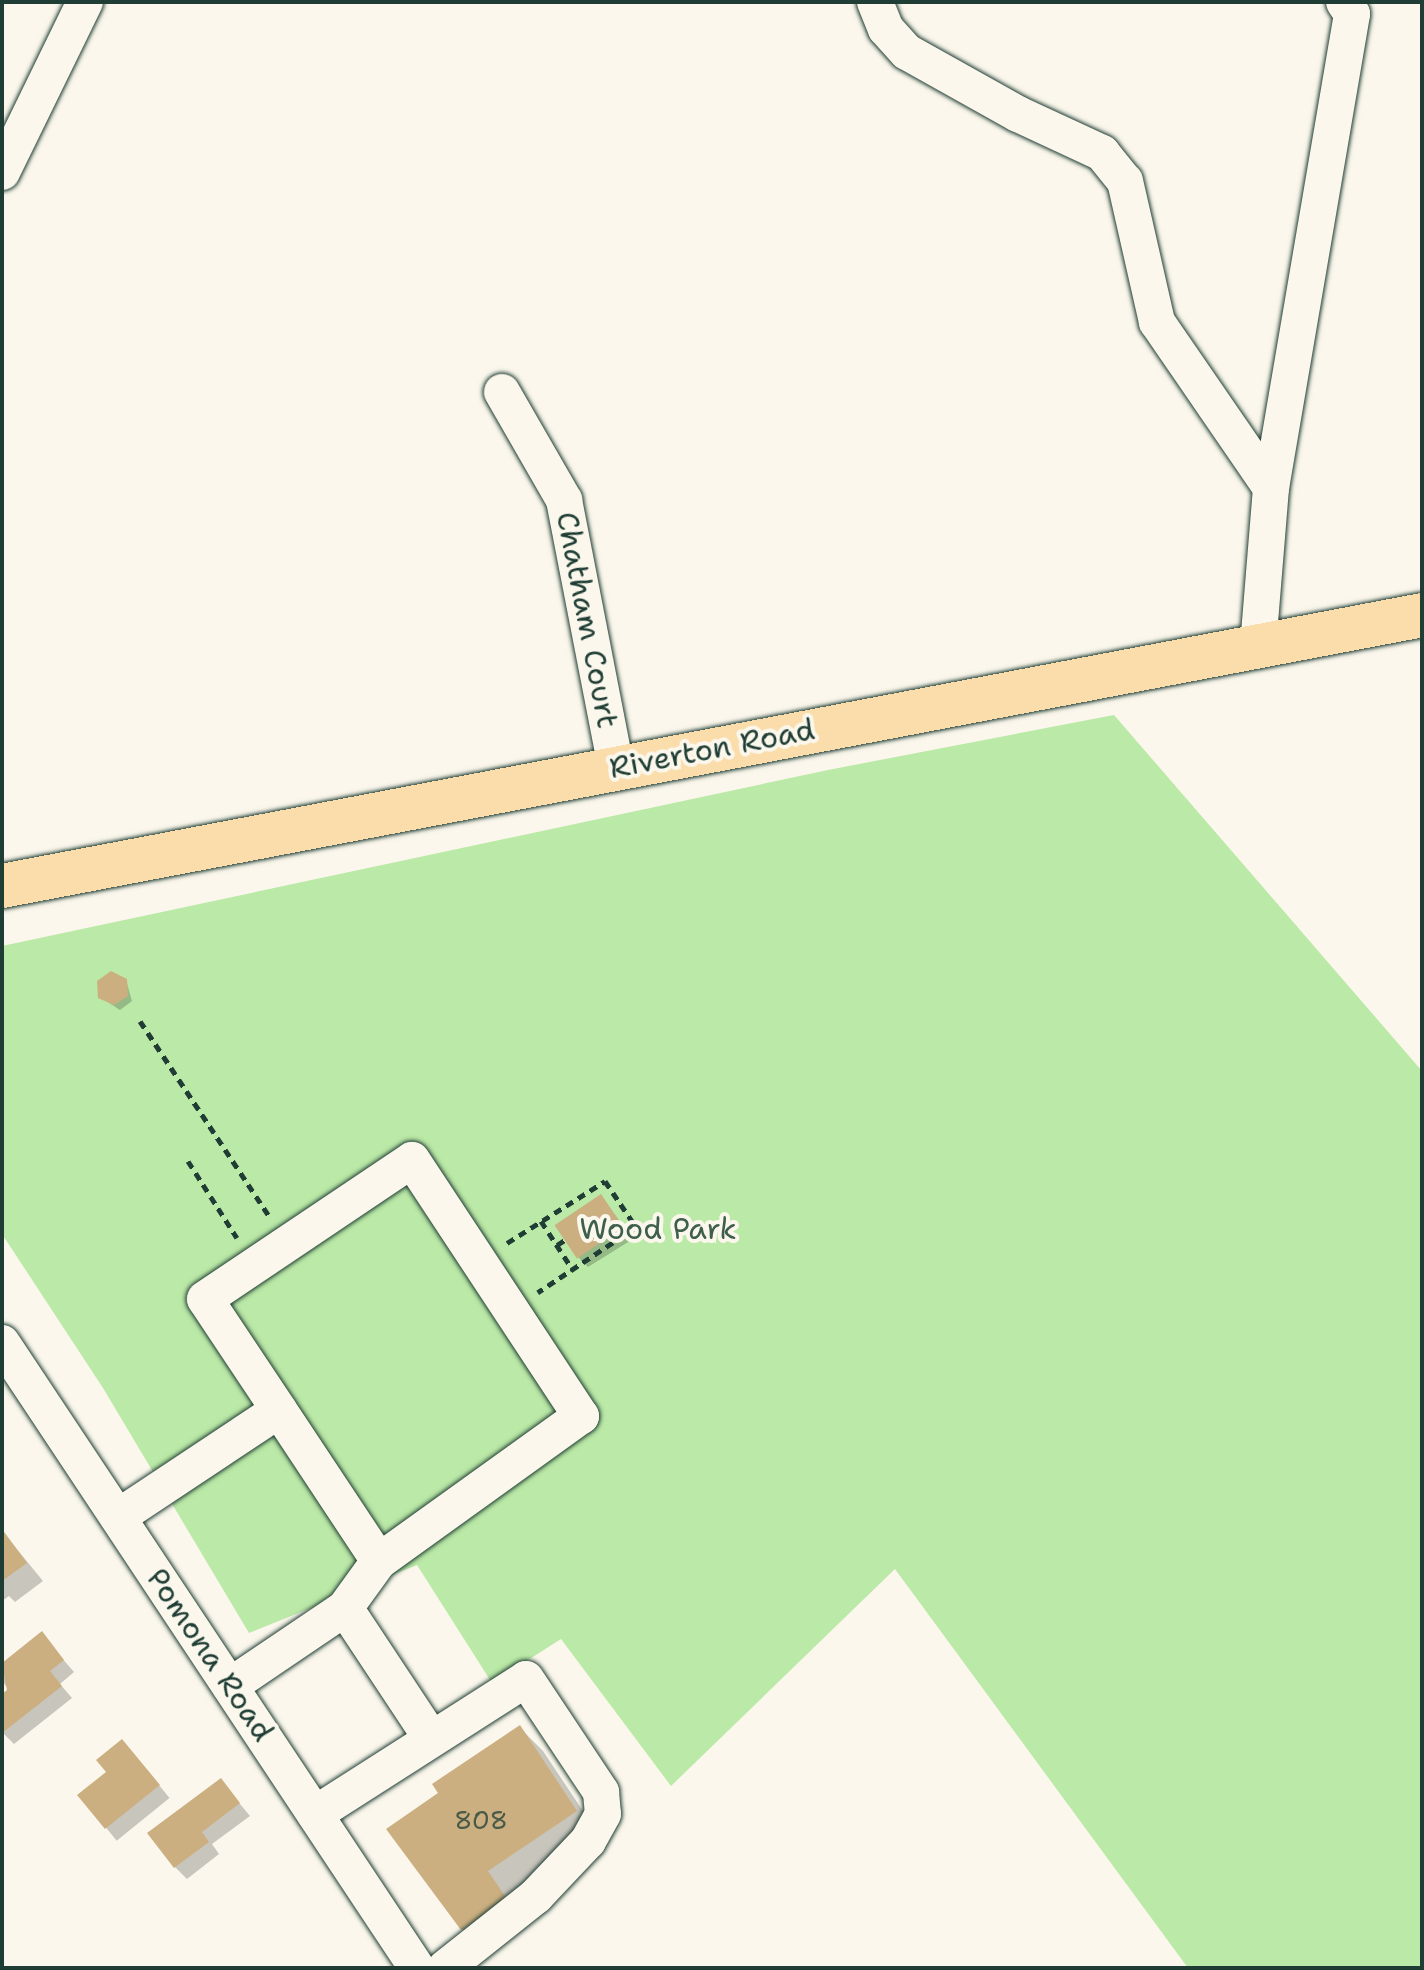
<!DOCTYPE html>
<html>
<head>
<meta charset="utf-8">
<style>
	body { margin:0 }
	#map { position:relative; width:1424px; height:1970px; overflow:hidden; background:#fbf7ec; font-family:"Shantell Sans",sans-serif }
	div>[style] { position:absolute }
	.green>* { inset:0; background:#bbe9a7 }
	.shadow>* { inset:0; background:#0003; transform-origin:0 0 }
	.building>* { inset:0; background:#cbaf81; transform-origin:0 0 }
	.path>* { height:5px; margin-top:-2.5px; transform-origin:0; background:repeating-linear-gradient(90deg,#1f3d34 0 8px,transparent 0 14px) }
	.roads { filter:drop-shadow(0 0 2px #1f3d34) drop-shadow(0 0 2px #1f3d34) }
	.minor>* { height:36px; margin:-18px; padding:0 18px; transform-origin:18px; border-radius:18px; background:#fbf7ec }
	.major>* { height:44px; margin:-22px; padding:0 22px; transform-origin:22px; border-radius:22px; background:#faddab }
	span { translate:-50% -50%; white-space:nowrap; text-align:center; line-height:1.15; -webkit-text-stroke:8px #fbf7ec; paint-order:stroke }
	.number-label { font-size:26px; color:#4a5a47 }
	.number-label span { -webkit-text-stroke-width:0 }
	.street-label { font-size:30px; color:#1f3d34 }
	.park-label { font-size:30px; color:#3e5f4b }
	.frame { position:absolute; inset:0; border:4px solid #1f3d34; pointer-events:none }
</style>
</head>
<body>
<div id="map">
	<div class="green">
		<i style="clip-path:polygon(1114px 715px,1422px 1071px,1422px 1968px,1188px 1968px,895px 1569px,671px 1786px,561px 1639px,492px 1683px,417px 1565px,249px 1633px,103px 1388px,2px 1234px,2px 946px,828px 770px)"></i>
	</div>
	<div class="shadow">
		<i style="clip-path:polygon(126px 980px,132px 1001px,120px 1010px,100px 997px)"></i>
		<i style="clip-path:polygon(601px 1196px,633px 1239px,588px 1267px,576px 1255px)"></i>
		<i style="clip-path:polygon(2px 1531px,43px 1581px,15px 1602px,9px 1596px,2px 1601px)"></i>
		<i style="clip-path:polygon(41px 1634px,74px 1672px,60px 1684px,72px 1698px,14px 1744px,2px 1732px,2px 1697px,10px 1691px,2px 1681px,2px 1666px)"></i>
		<i style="clip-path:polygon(520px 1728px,543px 1751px,599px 1835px,486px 1952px,462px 1929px,441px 1794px)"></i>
		<i style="left:133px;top:1753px;width:58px;height:68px;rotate:51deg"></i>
		<i style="clip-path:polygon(221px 1781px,250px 1816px,212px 1844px,219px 1854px,187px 1879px,175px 1867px)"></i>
	</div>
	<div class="building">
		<i style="clip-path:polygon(111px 971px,127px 979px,128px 996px,114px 1005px,98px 998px,97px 981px)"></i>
		<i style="left:601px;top:1194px;width:40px;height:56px;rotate:56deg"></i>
		<i style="clip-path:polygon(2px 1529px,27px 1563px,2px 1581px)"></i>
		<i style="clip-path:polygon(42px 1631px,64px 1660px,50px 1671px,62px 1686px,2px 1733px,2px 1694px,7px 1690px,2px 1663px)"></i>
		<i style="clip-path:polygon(520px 1725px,577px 1811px,488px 1871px,507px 1899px,461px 1930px,386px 1829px,438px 1793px,432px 1784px)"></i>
		<i style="clip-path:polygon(122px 1739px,160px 1785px,105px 1829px,77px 1795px,106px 1772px,96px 1760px)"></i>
		<i style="clip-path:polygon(221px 1778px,240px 1803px,202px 1832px,209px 1842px,174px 1868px,147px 1833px)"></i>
	</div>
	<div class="path">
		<i style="left:140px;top:1021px;width:234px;rotate:56.5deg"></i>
		<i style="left:188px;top:1161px;width:91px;rotate:57.5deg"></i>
		<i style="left:541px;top:1221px;width:59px;rotate:56.9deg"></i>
		<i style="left:507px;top:1243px;width:116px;rotate:-32.3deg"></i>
		<i style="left:605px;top:1181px;width:55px;rotate:56deg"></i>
		<i style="left:636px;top:1227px;width:118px;rotate:146.4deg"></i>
		<i style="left:557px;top:1245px;width:9px;rotate:-32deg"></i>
	</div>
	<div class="roads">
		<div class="minor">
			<i style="left:875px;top:2px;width:29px;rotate:68deg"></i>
			<i style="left:886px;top:29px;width:31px;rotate:48deg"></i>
			<i style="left:907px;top:52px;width:127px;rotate:29.2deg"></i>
			<i style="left:1018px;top:114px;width:93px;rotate:24.9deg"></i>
			<i style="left:1102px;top:153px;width:36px;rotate:51deg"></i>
			<i style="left:1125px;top:181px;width:145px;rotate:77.2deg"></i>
			<i style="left:1157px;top:322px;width:201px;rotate:55.5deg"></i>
			<i style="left:1271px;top:488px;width:159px;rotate:94.7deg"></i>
			<i style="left:2px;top:172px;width:189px;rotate:-64deg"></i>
			<i style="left:502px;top:392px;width:125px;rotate:60.1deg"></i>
			<i style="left:564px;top:500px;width:272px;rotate:79deg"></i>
			<i style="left:1271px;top:488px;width:481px;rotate:-80.3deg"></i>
			<i style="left:1352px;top:14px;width:14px;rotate:-124deg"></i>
			<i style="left:2px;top:1343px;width:750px;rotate:56.42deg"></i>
			<i style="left:118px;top:1517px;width:193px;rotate:-33.6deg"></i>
			<i style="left:279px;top:1410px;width:133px;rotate:-123.7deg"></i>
			<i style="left:205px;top:1299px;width:249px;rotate:-33.9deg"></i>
			<i style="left:412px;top:1160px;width:307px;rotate:56.6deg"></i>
			<i style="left:581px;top:1416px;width:249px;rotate:144.3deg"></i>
			<i style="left:379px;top:1561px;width:181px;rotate:-123.5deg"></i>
			<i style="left:379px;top:1561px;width:58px;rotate:125.9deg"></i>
			<i style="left:345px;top:1608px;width:156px;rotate:56.5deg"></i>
			<i style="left:230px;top:1686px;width:139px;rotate:-34.1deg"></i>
			<i style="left:315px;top:1814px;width:250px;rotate:-32.6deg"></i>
			<i style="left:526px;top:1679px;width:136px;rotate:56.4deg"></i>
			<i style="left:601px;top:1792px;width:22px;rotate:85deg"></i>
			<i style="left:603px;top:1814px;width:31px;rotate:119deg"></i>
			<i style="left:588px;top:1841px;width:76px;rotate:133.4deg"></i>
			<i style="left:536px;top:1896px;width:116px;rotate:141.6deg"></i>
		</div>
		<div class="major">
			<i style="left:2px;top:886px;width:1446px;rotate:-10.8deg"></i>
		</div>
	</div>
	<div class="number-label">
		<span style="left:481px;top:1820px">808</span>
	</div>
	<div class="street-label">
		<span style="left:587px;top:620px;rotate:79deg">Chatham Court</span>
		<span style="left:712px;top:749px;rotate:-11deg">Riverton Road</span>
		<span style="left:210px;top:1655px;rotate:56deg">Pomona Road</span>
	</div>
	<div class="park-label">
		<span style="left:658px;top:1229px">Wood Park</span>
	</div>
	<div class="frame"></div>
</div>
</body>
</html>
